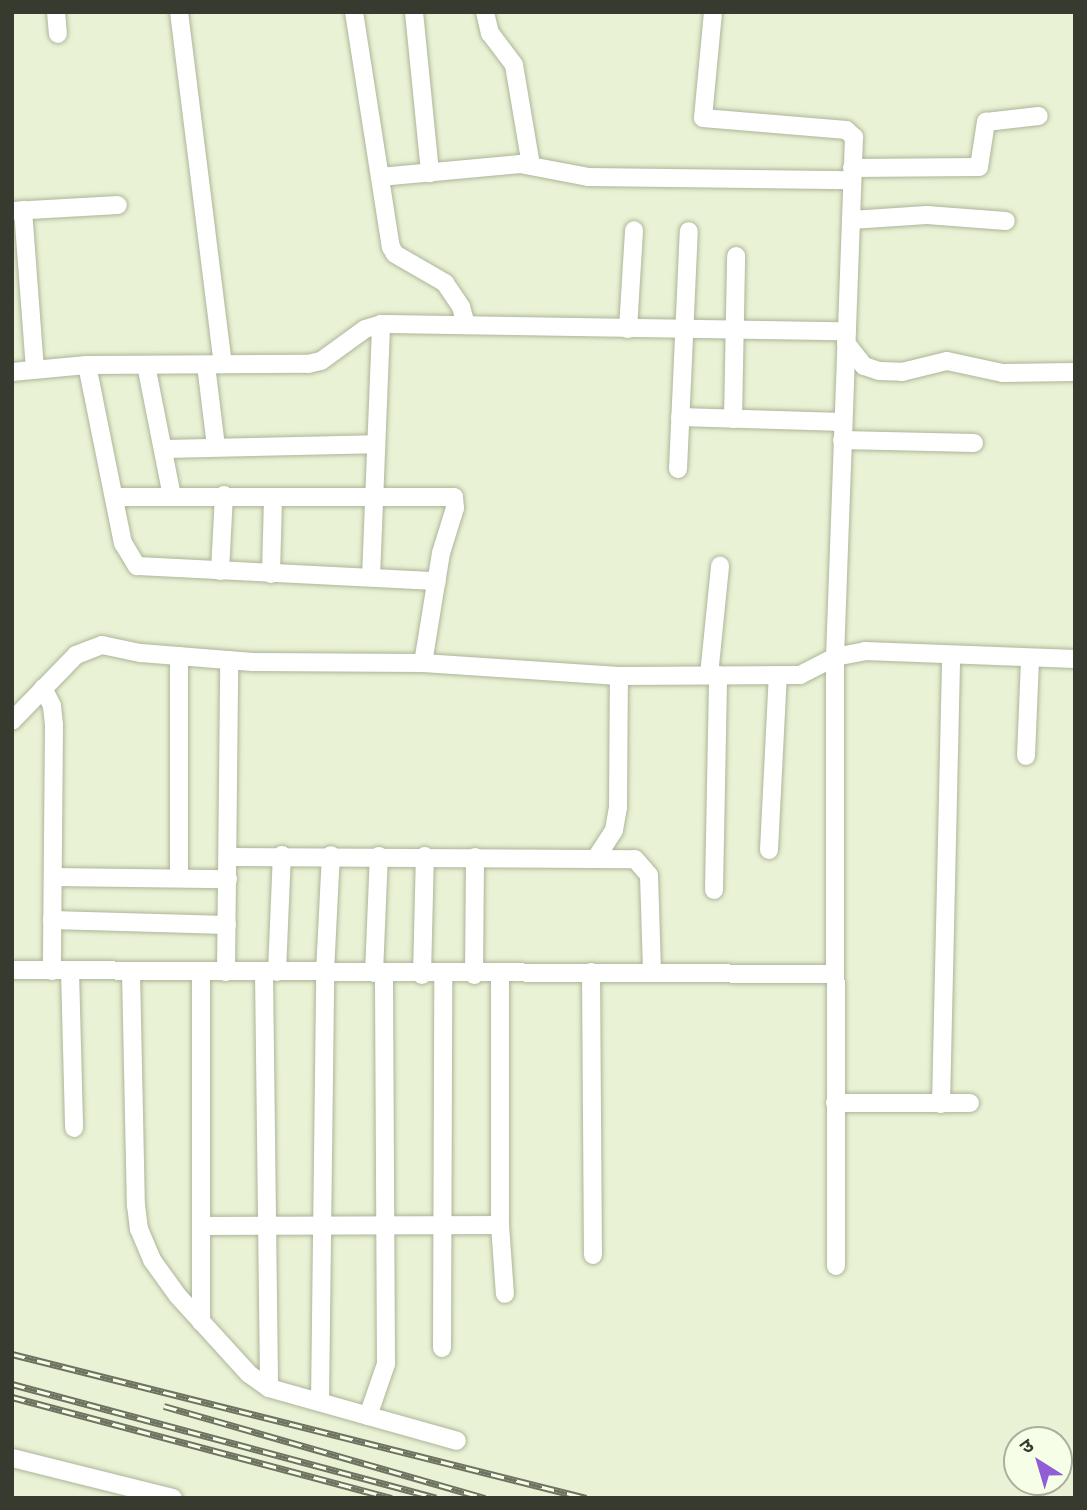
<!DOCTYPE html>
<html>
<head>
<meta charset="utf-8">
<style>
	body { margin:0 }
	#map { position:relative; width:1087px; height:1510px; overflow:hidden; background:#e9f2d4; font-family:"Noto Serif","Noto Sans Devanagari",serif }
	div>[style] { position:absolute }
	.roads { filter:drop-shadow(0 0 2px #adb599) drop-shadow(0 0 2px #adb599) }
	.minor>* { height:18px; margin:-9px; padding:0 9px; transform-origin:9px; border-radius:9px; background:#fff }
	.rail>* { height:7px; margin-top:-3.5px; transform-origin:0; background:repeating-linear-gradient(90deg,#f7fee7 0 13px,#6d7261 0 26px); box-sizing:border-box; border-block:2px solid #6d7261 }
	span { translate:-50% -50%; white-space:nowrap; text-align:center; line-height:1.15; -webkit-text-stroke:5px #f7fee7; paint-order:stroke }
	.frame { position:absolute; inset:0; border:14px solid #373a2f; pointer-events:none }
	.north { position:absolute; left:1003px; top:1426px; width:70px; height:70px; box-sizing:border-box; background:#f7fee7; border:2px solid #aab09d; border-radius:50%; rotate:323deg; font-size:19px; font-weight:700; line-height:28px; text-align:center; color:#373a2f }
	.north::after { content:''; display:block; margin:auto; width:24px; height:32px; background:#915ed7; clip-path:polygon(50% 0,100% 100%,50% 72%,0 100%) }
</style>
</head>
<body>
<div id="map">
	<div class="roads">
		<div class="minor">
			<i style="left:56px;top:12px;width:22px;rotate:85deg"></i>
			<i style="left:179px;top:12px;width:355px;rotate:82.9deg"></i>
			<i style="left:354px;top:12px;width:238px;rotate:81.1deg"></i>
			<i style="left:391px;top:247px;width:8px;rotate:60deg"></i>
			<i style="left:395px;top:254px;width:58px;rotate:30.1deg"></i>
			<i style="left:445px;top:283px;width:29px;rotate:56deg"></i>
			<i style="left:461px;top:307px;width:19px;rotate:74deg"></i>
			<i style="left:414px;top:12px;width:162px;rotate:84.3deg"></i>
			<i style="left:485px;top:12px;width:22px;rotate:77deg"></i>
			<i style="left:490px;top:33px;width:40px;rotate:53deg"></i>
			<i style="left:514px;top:65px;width:101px;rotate:80.4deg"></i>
			<i style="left:713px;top:12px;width:106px;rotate:95.4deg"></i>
			<i style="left:703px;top:118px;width:144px;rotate:4.8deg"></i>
			<i style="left:846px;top:130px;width:11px;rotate:41deg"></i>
			<i style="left:854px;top:137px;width:520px;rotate:92.09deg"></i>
			<i style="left:835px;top:657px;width:609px;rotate:89.91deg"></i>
			<i style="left:852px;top:168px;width:127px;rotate:-0.5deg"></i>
			<i style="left:979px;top:167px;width:46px;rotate:-81.2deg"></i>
			<i style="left:986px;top:122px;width:53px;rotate:-6.5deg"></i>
			<i style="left:380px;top:177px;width:141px;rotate:-5.3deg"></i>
			<i style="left:520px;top:164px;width:69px;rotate:10.8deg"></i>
			<i style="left:588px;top:177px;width:264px;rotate:0.7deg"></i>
			<i style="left:23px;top:210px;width:159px;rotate:85.7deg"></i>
			<i style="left:12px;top:211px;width:106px;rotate:-3.2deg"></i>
			<i style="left:851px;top:220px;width:76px;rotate:-3.8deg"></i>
			<i style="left:927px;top:215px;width:79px;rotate:4.3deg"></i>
			<i style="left:628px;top:329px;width:99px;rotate:-86.5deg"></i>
			<i style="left:846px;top:343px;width:29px;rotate:52deg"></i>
			<i style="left:864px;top:366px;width:16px;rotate:18deg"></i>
			<i style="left:879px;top:371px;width:23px;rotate:2deg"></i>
			<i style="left:902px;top:372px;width:46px;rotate:-13.7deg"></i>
			<i style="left:947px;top:361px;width:57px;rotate:12.1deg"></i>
			<i style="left:1003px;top:373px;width:72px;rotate:-0.8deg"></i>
			<i style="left:87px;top:365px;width:182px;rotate:78.6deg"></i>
			<i style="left:123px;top:543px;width:27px;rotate:59deg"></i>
			<i style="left:137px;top:566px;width:300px;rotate:2.9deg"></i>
			<i style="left:146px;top:365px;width:134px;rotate:78.8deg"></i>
			<i style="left:206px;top:365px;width:82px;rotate:83deg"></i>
			<i style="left:12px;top:372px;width:75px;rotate:-5.3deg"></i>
			<i style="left:87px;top:365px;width:221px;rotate:-0.3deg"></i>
			<i style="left:308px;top:364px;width:13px;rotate:-13deg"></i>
			<i style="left:321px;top:361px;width:54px;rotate:-36deg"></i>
			<i style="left:365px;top:329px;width:17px;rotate:-17deg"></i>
			<i style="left:381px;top:324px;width:466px;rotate:0.9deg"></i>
			<i style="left:680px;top:417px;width:163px;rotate:1.8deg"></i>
			<i style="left:733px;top:419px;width:163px;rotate:-88.9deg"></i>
			<i style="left:842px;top:440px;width:132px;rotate:1.3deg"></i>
			<i style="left:163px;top:449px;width:213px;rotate:-1.3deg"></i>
			<i style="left:678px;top:469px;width:238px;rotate:-87.4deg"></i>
			<i style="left:114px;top:497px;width:340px"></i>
			<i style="left:454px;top:497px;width:11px;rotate:85deg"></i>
			<i style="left:455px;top:508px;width:47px;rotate:107.3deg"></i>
			<i style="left:441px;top:553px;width:111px;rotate:99.3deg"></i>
			<i style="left:220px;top:571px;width:76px;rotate:-87deg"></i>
			<i style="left:271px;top:574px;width:77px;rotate:-88.5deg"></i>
			<i style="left:371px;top:577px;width:253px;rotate:-87.7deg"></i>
			<i style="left:709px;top:675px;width:110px;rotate:-84.2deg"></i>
			<i style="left:43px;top:688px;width:20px;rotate:63deg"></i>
			<i style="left:52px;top:706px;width:19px;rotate:84deg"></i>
			<i style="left:54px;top:725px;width:246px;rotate:90.5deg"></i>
			<i style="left:12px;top:721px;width:92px;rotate:-45.9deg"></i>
			<i style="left:76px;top:655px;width:28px;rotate:-21deg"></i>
			<i style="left:102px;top:645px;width:40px;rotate:12deg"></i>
			<i style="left:141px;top:653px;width:112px;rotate:4.6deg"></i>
			<i style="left:253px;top:662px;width:170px;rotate:0.3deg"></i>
			<i style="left:423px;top:663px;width:196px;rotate:3.8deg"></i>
			<i style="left:619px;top:676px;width:181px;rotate:-0.3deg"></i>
			<i style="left:800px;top:675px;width:39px;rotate:-27deg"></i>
			<i style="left:835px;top:657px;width:31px;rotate:-11deg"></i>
			<i style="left:865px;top:651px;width:210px;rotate:2.2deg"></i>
			<i style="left:1026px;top:756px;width:97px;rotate:-87.6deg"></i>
			<i style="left:769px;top:850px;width:175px;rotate:-87.1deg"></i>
			<i style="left:228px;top:857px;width:407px;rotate:0.3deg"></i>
			<i style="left:635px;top:859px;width:21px;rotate:49deg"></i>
			<i style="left:649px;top:875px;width:97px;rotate:88.2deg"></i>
			<i style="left:596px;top:858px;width:33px;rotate:-57deg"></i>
			<i style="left:614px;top:830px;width:23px;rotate:-80deg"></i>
			<i style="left:618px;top:807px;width:131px;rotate:-89.6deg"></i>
			<i style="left:53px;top:877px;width:175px;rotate:0.7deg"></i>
			<i style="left:179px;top:878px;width:222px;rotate:-90deg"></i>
			<i style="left:714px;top:890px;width:215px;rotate:-88.9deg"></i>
			<i style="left:52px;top:920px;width:175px;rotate:1.6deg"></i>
			<i style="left:12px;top:970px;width:822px;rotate:0.28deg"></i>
			<i style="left:70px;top:971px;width:157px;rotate:88.5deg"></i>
			<i style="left:131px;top:972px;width:233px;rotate:88.8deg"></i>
			<i style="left:136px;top:1205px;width:24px;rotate:83deg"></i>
			<i style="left:139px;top:1229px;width:34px;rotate:67deg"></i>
			<i style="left:152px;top:1260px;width:44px;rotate:54.2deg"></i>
			<i style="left:178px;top:1296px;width:105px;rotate:47.7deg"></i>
			<i style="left:249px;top:1374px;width:24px;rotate:35deg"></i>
			<i style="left:269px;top:1388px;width:195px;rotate:15.7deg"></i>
			<i style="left:201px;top:972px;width:350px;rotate:90deg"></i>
			<i style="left:226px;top:972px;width:312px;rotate:-89.4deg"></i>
			<i style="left:264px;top:972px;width:416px;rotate:89.3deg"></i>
			<i style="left:277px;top:972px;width:117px;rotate:-87.6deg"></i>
			<i style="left:591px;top:972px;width:283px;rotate:89.6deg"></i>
			<i style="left:374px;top:973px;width:117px;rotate:-87.6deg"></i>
			<i style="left:500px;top:974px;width:251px;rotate:90deg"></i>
			<i style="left:500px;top:1225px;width:69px;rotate:85.9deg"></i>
			<i style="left:422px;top:975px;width:119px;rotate:-88.6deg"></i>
			<i style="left:474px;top:975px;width:118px;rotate:-89.5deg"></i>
			<i style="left:835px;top:1103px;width:135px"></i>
			<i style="left:941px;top:1104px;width:448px;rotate:-88.7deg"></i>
			<i style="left:201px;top:1226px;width:299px;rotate:-0.2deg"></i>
			<i style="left:442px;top:1348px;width:373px;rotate:-89.8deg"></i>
			<i style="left:320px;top:1402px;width:430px;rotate:-89.3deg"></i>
			<i style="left:325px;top:972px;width:117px;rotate:-87.1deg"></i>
			<i style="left:368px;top:1416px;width:55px;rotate:-70.9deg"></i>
			<i style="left:386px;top:1364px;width:390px;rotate:-90.3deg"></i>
			<i style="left:12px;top:1458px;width:166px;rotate:14deg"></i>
		</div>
	</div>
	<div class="rail">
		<i style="left:12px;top:1354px;width:592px;rotate:14.08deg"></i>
		<i style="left:12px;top:1384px;width:439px;rotate:15deg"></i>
		<i style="left:12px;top:1397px;width:393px;rotate:14.9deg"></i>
		<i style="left:164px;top:1406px;width:334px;rotate:16deg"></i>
	</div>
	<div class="frame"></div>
	<div class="north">उ</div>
</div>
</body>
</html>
